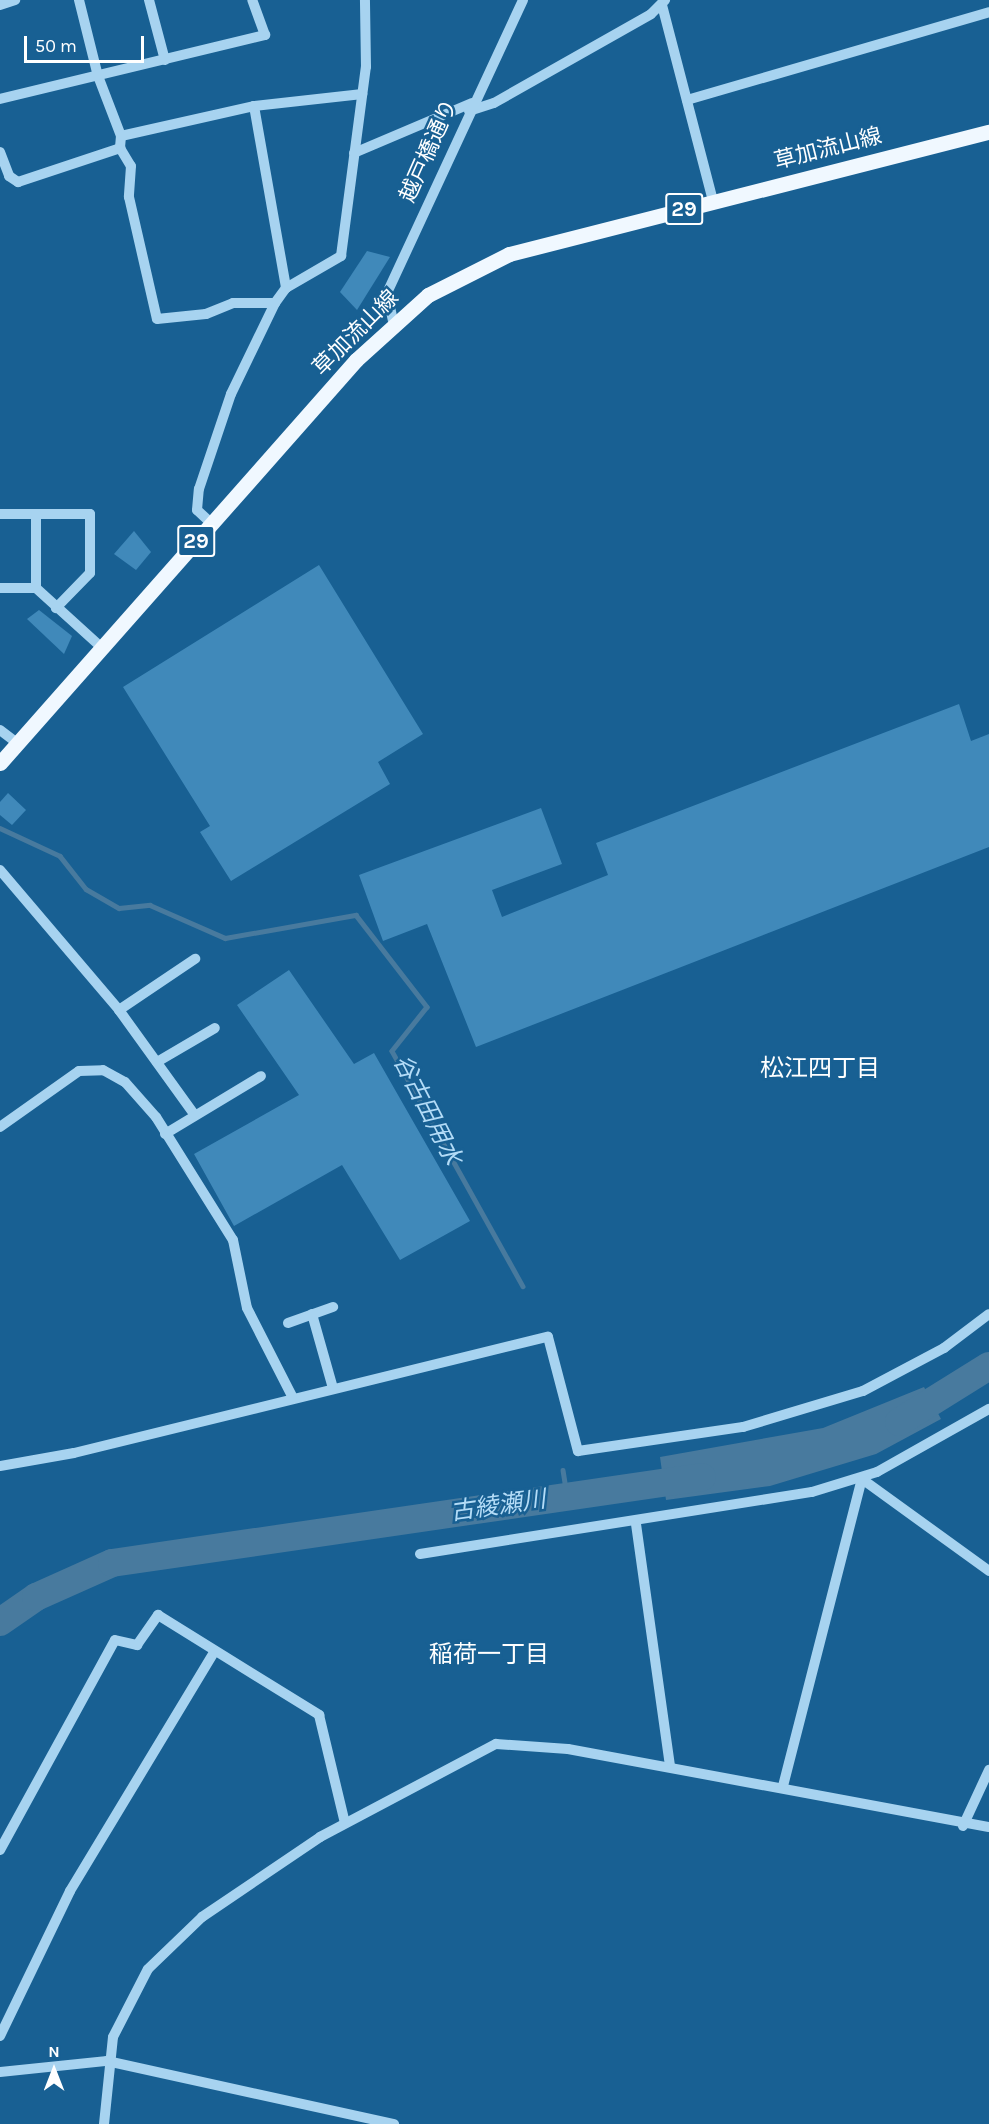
<!DOCTYPE html>
<html>
<head>
<meta charset="utf-8">
<style>
	body { margin:0 }
	#map { position:relative; width:989px; height:2124px; overflow:hidden; background:#186093; font-family:Karla,"Noto Sans JP",sans-serif }
	div>[style] { position:absolute }
	.water>* { inset:0; background:#487a9e }
	.stream>* { height:4.5px; margin:-2.25px; padding:0 2.25px; transform-origin:2.25px; border-radius:2.25px; background:#487a9e }
	.river>* { height:28px; margin:-14px; padding:0 14px; transform-origin:14px; border-radius:14px; background:#487a9e }
	.building>* { inset:0; background:#4089ba }
	.minor>* { height:10px; margin:-5px; padding:0 5px; transform-origin:5px; border-radius:5px; background:#a7d3f0 }
	.major>* { height:15px; margin:-7.5px; padding:0 7.5px; transform-origin:7.5px; border-radius:7.5px; background:#f0f8ff }
	span { translate:-50% -50%; white-space:nowrap; text-align:center; line-height:1.15; -webkit-text-stroke:5px #186093; paint-order:stroke }
	.shield-label span { padding:2px 4px; background:#186093; border:2px solid; border-radius:4px; -webkit-text-stroke-width:0 }
	.shield-label { font-size:21px; color:#fff; font-weight:700 }
	.street-label { font-size:22px; color:#fff }
	.neighbourhood-label { font-size:24px; color:#fff }
	.water-label { font-size:24px; color:#b4dcf7; font-style:italic }
	.north { position:absolute; left:24px; top:2040px; width:60px; height:60px; -webkit-text-stroke:4px #186093; paint-order:stroke; rotate:0deg; font-size:16px; font-weight:700; line-height:24px; text-align:center; color:#fff }
	.north::after { content:''; display:block; margin:auto; width:21px; height:27px; background:#fff; clip-path:polygon(50% 0,100% 100%,50% 72%,0 100%) }
	.scale { position:absolute; left:24px; top:36px; width:120px; height:27px; box-sizing:border-box; border:3px solid #fff; border-top:0; padding-left:8px; font-size:18px; line-height:21px; white-space:nowrap; color:#fff; -webkit-text-stroke:4px #186093; paint-order:stroke }
</style>
</head>
<body>
<div id="map">
	<div class="water">
		<i style="clip-path:polygon(924px 1387px,941px 1419px,876px 1454px,770px 1486px,666px 1500px,660px 1457px,823px 1428px)"></i>
	</div>
	<div class="stream">
		<i style="left:0;top:828px;width:66px;rotate:25deg"></i>
		<i style="left:60px;top:856px;width:42px;rotate:51.8deg"></i>
		<i style="left:86px;top:889px;width:38px;rotate:30deg"></i>
		<i style="left:119px;top:908px;width:31px;rotate:-6deg"></i>
		<i style="left:150px;top:905px;width:82px;rotate:23.7deg"></i>
		<i style="left:225px;top:938px;width:133px;rotate:-10deg"></i>
		<i style="left:356px;top:915px;width:116px;rotate:52.3deg"></i>
		<i style="left:427px;top:1007px;width:56px;rotate:128.5deg"></i>
		<i style="left:392px;top:1051px;width:269px;rotate:60.9deg"></i>
		<i style="left:563px;top:1470px;width:25px;rotate:81deg"></i>
	</div>
	<div class="river">
		<i style="left:899px;top:1422px;width:106px;rotate:-31.9deg"></i>
		<i style="left:0;top:1622px;width:44px;rotate:-34.8deg"></i>
		<i style="left:36px;top:1597px;width:83px;rotate:-24.1deg"></i>
		<i style="left:112px;top:1563px;width:596px;rotate:-8.29deg"></i>
	</div>
	<div class="building">
		<i style="clip-path:polygon(367px 251px,390px 257px,357px 310px,340px 292px)"></i>
		<i style="clip-path:polygon(134px 531px,151px 552px,136px 570px,114px 554px)"></i>
		<i style="clip-path:polygon(319px 565px,423px 734px,378px 762px,390px 784px,231px 881px,200px 832px,210px 826px,123px 687px)"></i>
		<i style="clip-path:polygon(39px 610px,72px 636px,64px 654px,27px 619px)"></i>
		<i style="clip-path:polygon(959px 704px,971px 741px,989px 734px,989px 847px,476px 1047px,427px 924px,383px 941px,359px 875px,541px 808px,562px 864px,492px 890px,502px 917px,608px 875px,596px 843px)"></i>
		<i style="clip-path:polygon(8px 793px,26px 810px,12px 825px,0 815px,0 802px)"></i>
		<i style="clip-path:polygon(289px 970px,354px 1064px,374px 1053px,470px 1221px,400px 1260px,342px 1165px,234px 1226px,194px 1154px,299px 1095px,237px 1005px)"></i>
	</div>
	<div class="minor">
		<i style="left:79px;top:0;width:78px;rotate:76deg"></i>
		<i style="left:98px;top:76px;width:64px;rotate:69deg"></i>
		<i style="left:121px;top:136px;width:12px;rotate:95deg"></i>
		<i style="left:120px;top:148px;width:21px;rotate:59deg"></i>
		<i style="left:131px;top:166px;width:31px;rotate:94deg"></i>
		<i style="left:129px;top:197px;width:125px;rotate:77.1deg"></i>
		<i style="left:157px;top:319px;width:49px;rotate:-5.8deg"></i>
		<i style="left:206px;top:314px;width:29px;rotate:-22deg"></i>
		<i style="left:233px;top:303px;width:42px"></i>
		<i style="left:149px;top:0;width:62px;rotate:75.1deg"></i>
		<i style="left:0;top:5px;width:16px;rotate:-18deg"></i>
		<i style="left:662px;top:5px;width:203px;rotate:75.4deg"></i>
		<i style="left:0;top:99px;width:273px;rotate:-13.6deg"></i>
		<i style="left:265px;top:35px;width:37px;rotate:-110deg"></i>
		<i style="left:687px;top:100px;width:315px;rotate:-16.2deg"></i>
		<i style="left:254px;top:106px;width:185px;rotate:80deg"></i>
		<i style="left:469px;top:111px;width:26px;rotate:-18deg"></i>
		<i style="left:494px;top:103px;width:180px;rotate:-29.5deg"></i>
		<i style="left:651px;top:14px;width:20px;rotate:-45deg"></i>
		<i style="left:121px;top:136px;width:136px;rotate:-12.7deg"></i>
		<i style="left:254px;top:106px;width:109px;rotate:-6.3deg"></i>
		<i style="left:0;top:152px;width:26px;rotate:69deg"></i>
		<i style="left:9px;top:176px;width:11px;rotate:34deg"></i>
		<i style="left:18px;top:182px;width:108px;rotate:-18.4deg"></i>
		<i style="left:354px;top:153px;width:128px;rotate:-23deg"></i>
		<i style="left:393px;top:321px;width:29px;rotate:-102deg"></i>
		<i style="left:387px;top:293px;width:323px;rotate:-65.1deg"></i>
		<i style="left:0;top:514px;width:90px"></i>
		<i style="left:90px;top:514px;width:59px;rotate:90deg"></i>
		<i style="left:90px;top:573px;width:49px;rotate:134.2deg"></i>
		<i style="left:211px;top:523px;width:19px;rotate:-137deg"></i>
		<i style="left:197px;top:510px;width:21px;rotate:-85deg"></i>
		<i style="left:199px;top:489px;width:100px;rotate:-71.4deg"></i>
		<i style="left:231px;top:394px;width:101px;rotate:-64.2deg"></i>
		<i style="left:275px;top:303px;width:19px;rotate:-54deg"></i>
		<i style="left:286px;top:288px;width:64px;rotate:-30.2deg"></i>
		<i style="left:341px;top:256px;width:191px;rotate:-82.5deg"></i>
		<i style="left:366px;top:67px;width:67px;rotate:-90.9deg"></i>
		<i style="left:0;top:588px;width:36px"></i>
		<i style="left:36px;top:588px;width:88px;rotate:42.2deg"></i>
		<i style="left:36px;top:588px;width:74px;rotate:-90deg"></i>
		<i style="left:0;top:730px;width:21px;rotate:37deg"></i>
		<i style="left:0;top:870px;width:184px;rotate:49.6deg"></i>
		<i style="left:119px;top:1010px;width:128px;rotate:54.2deg"></i>
		<i style="left:119px;top:1010px;width:92px;rotate:-33.9deg"></i>
		<i style="left:157px;top:1062px;width:67px;rotate:-30.4deg"></i>
		<i style="left:0;top:1127px;width:97px;rotate:-35.3deg"></i>
		<i style="left:79px;top:1071px;width:24px;rotate:-2deg"></i>
		<i style="left:103px;top:1070px;width:25px;rotate:29deg"></i>
		<i style="left:125px;top:1082px;width:47px;rotate:48.5deg"></i>
		<i style="left:156px;top:1117px;width:145px;rotate:58deg"></i>
		<i style="left:233px;top:1240px;width:69px;rotate:78.4deg"></i>
		<i style="left:247px;top:1308px;width:101px;rotate:62.9deg"></i>
		<i style="left:165px;top:1134px;width:112px;rotate:-31.1deg"></i>
		<i style="left:312px;top:1314px;width:77px;rotate:74.2deg"></i>
		<i style="left:288px;top:1323px;width:48px;rotate:-19.6deg"></i>
		<i style="left:0;top:1466px;width:75px;rotate:-10deg"></i>
		<i style="left:74px;top:1453px;width:488px;rotate:-13.8deg"></i>
		<i style="left:548px;top:1337px;width:118px;rotate:75.3deg"></i>
		<i style="left:578px;top:1451px;width:167px;rotate:-8.3deg"></i>
		<i style="left:743px;top:1427px;width:125px;rotate:-16.7deg"></i>
		<i style="left:863px;top:1391px;width:92px;rotate:-28deg"></i>
		<i style="left:944px;top:1348px;width:56px;rotate:-37.1deg"></i>
		<i style="left:636px;top:1524px;width:245px;rotate:82deg"></i>
		<i style="left:420px;top:1554px;width:397px;rotate:-9deg"></i>
		<i style="left:812px;top:1492px;width:68px;rotate:-17.1deg"></i>
		<i style="left:877px;top:1472px;width:129px;rotate:-29.4deg"></i>
		<i style="left:783px;top:1786px;width:317px;rotate:-75.6deg"></i>
		<i style="left:862px;top:1479px;width:157px;rotate:35.9deg"></i>
		<i style="left:963px;top:1826px;width:62px;rotate:-65.1deg"></i>
		<i style="left:0;top:1850px;width:239px;rotate:-61.3deg"></i>
		<i style="left:115px;top:1640px;width:23px;rotate:13deg"></i>
		<i style="left:137px;top:1645px;width:37px;rotate:-55deg"></i>
		<i style="left:158px;top:1615px;width:190px;rotate:31.8deg"></i>
		<i style="left:319px;top:1715px;width:111px;rotate:76.5deg"></i>
		<i style="left:0;top:2036px;width:161px;rotate:-64.2deg"></i>
		<i style="left:70px;top:1891px;width:280px;rotate:-58.9deg"></i>
		<i style="left:0;top:2072px;width:108px;rotate:-5.9deg"></i>
		<i style="left:107px;top:2061px;width:294px;rotate:12.4deg"></i>
		<i style="left:104px;top:2124px;width:87px;rotate:-84.1deg"></i>
		<i style="left:113px;top:2037px;width:76px;rotate:-62.8deg"></i>
		<i style="left:148px;top:1969px;width:75px;rotate:-43.9deg"></i>
		<i style="left:202px;top:1917px;width:143px;rotate:-34.1deg"></i>
		<i style="left:320px;top:1837px;width:199px;rotate:-27.9deg"></i>
		<i style="left:496px;top:1744px;width:72px;rotate:4deg"></i>
		<i style="left:568px;top:1749px;width:428px;rotate:10.5deg"></i>
	</div>
	<div class="major">
		<i style="left:0;top:763px;width:538px;rotate:-48.54deg"></i>
		<i style="left:356px;top:360px;width:97px;rotate:-42.1deg"></i>
		<i style="left:428px;top:295px;width:91px;rotate:-26.8deg"></i>
		<i style="left:509px;top:254px;width:495px;rotate:-14.3deg"></i>
	</div>
	<div class="shield-label">
		<span style="left:684px;top:209px">29</span>
		<span style="left:196px;top:541px">29</span>
	</div>
	<div class="street-label">
		<span style="left:828px;top:149px;rotate:-14deg">草加流山線</span>
		<span style="left:429px;top:151px;rotate:-66deg">越戸橋通り</span>
		<span style="left:356px;top:333px;rotate:-45deg">草加流山線</span>
	</div>
	<div class="neighbourhood-label">
		<span style="left:820px;top:1069px">松江四丁目</span>
		<span style="left:489px;top:1655px">稲荷一丁目</span>
	</div>
	<div class="water-label">
		<span style="left:427px;top:1110px;rotate:63deg">谷古田用水</span>
		<span style="left:498px;top:1506px;rotate:-8deg">古綾瀬川</span>
	</div>
	<div class="north">N</div>
	<div class="scale">50 m</div>
</div>
</body>
</html>
